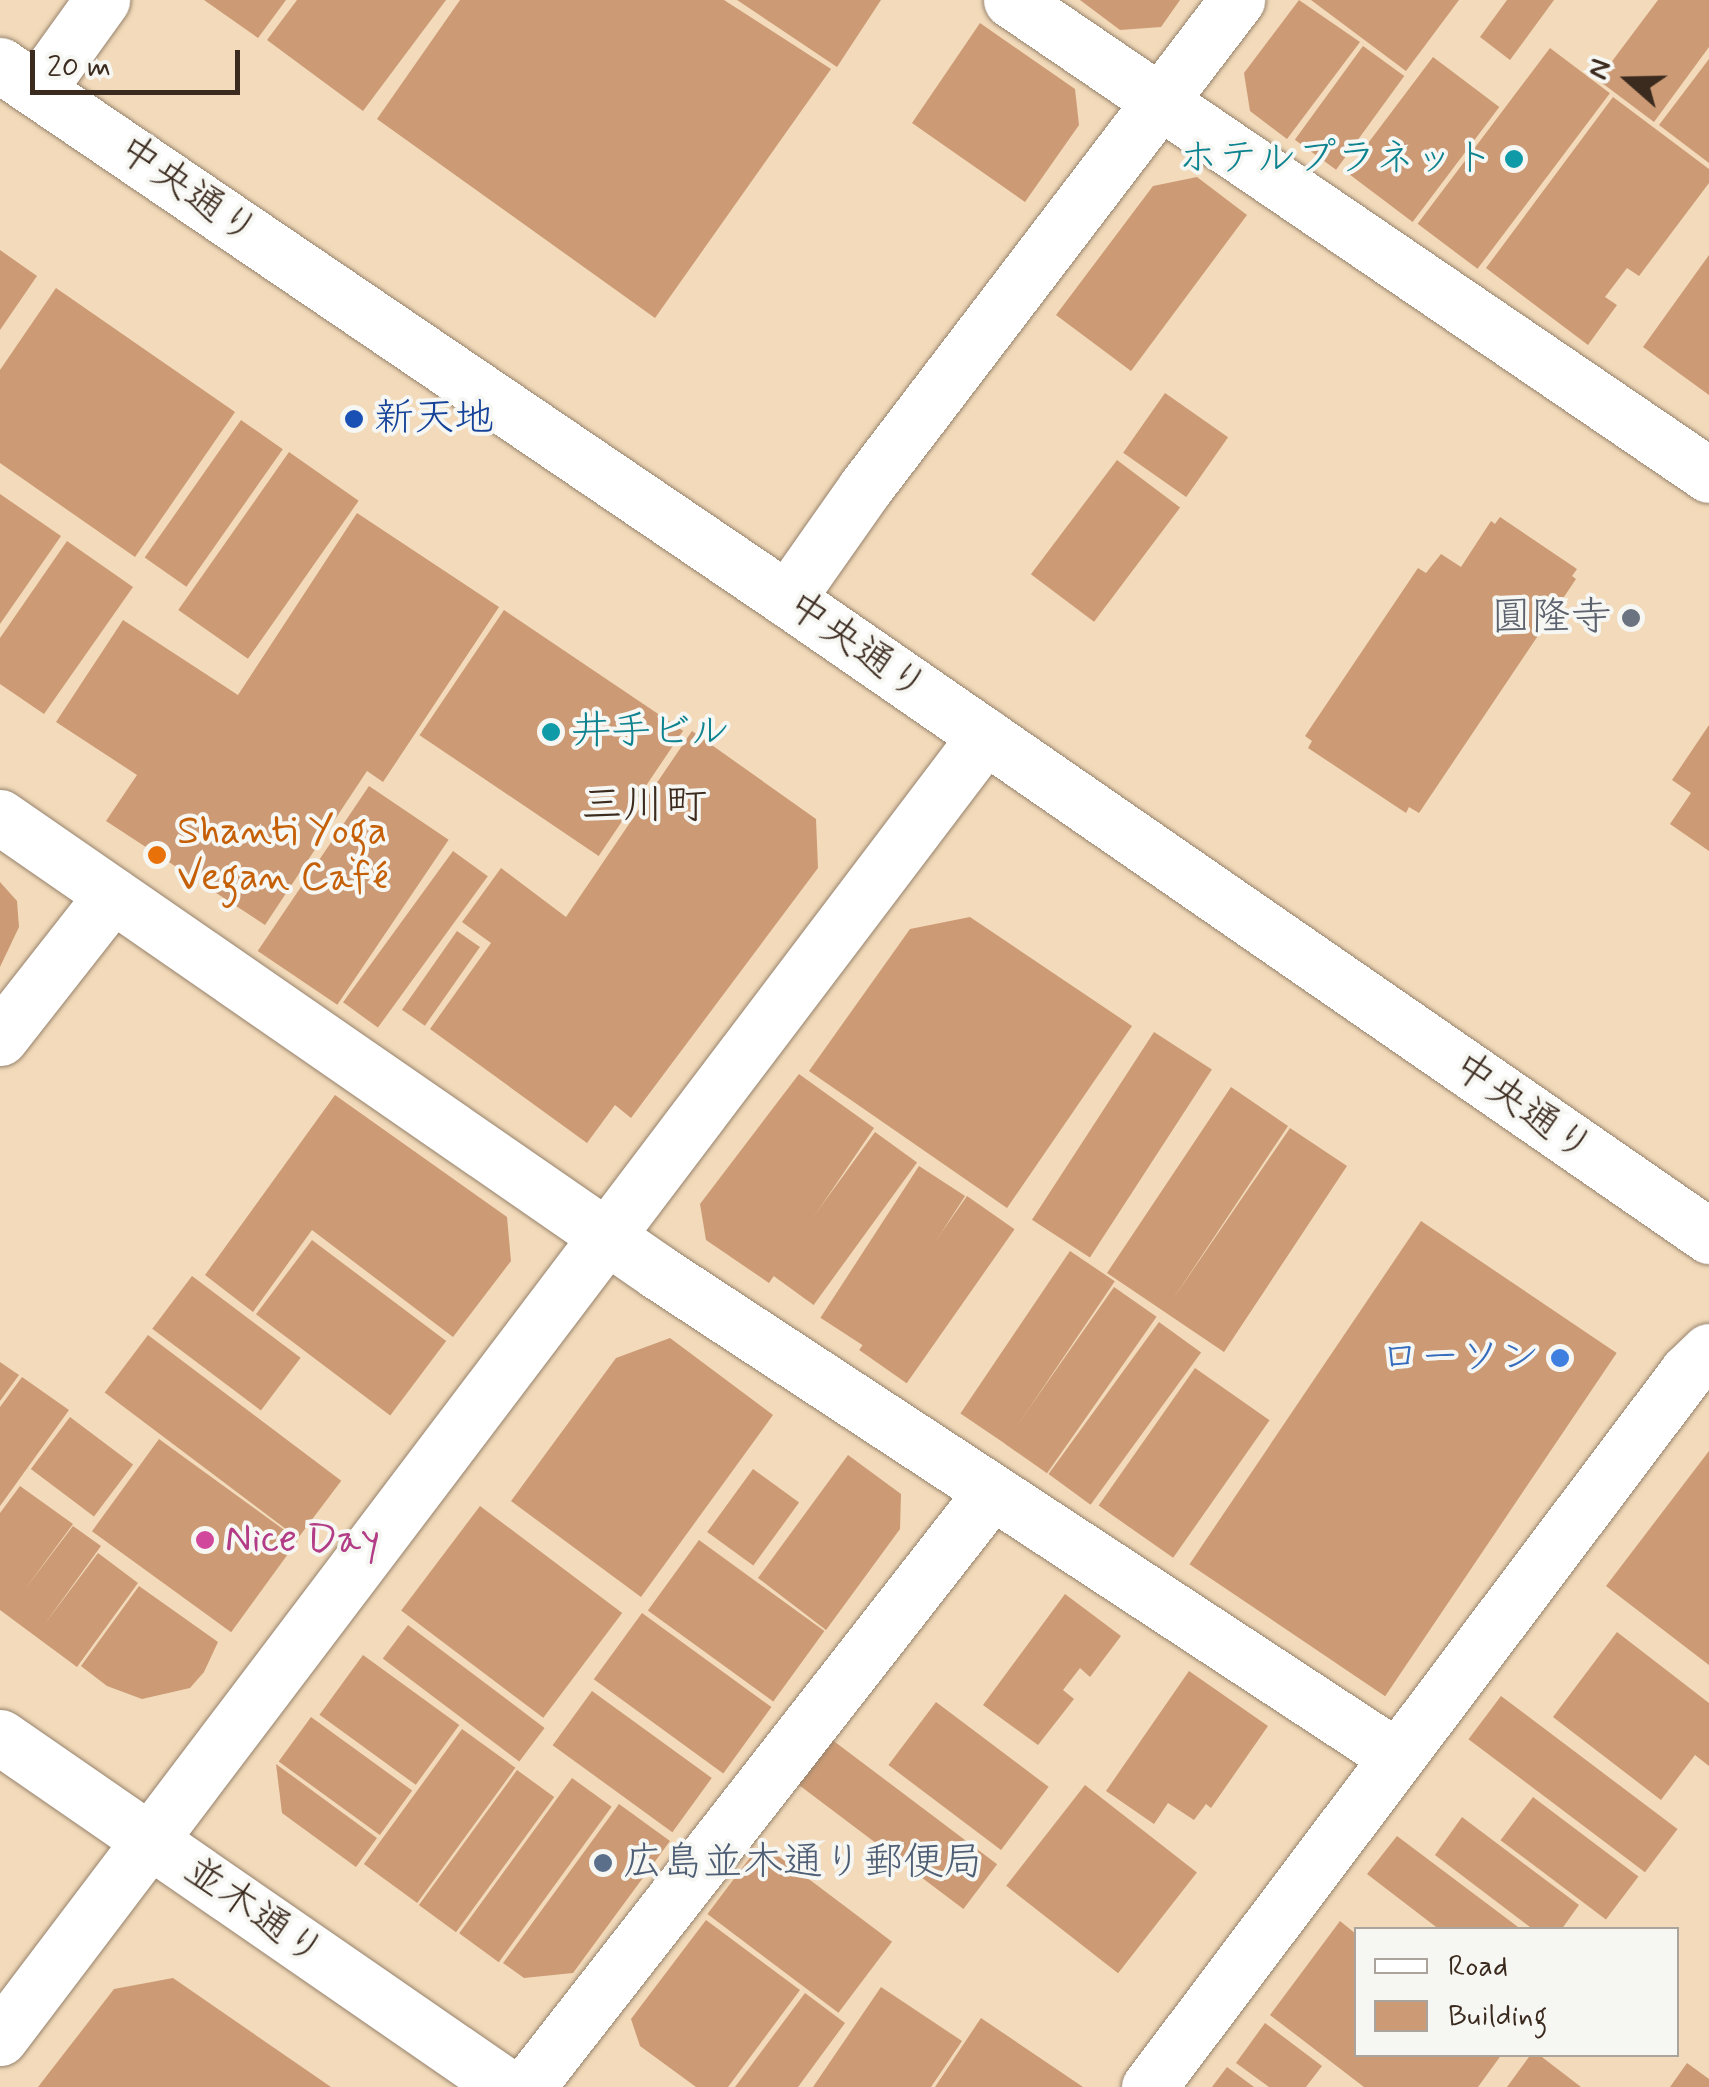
<!DOCTYPE html>
<html>
<head>
<meta charset="utf-8">
<style>
	body { margin:0 }
	#map { position:relative; width:1709px; height:2087px; overflow:hidden; background:#f2daba; font-family:Mynerve,"Klee One",sans-serif }
	div>[style] { position:absolute }
	.building>* { inset:0; background:#cc9b75; transform-origin:0 0 }
	.roads { filter:drop-shadow(0 0 2px #96826c) drop-shadow(0 0 2px #96826c) }
	.minor>* { height:55px; margin:-27.5px; padding:0 27.5px; transform-origin:27.5px; border-radius:27.5px; background:#fff }
	.tertiary>* { height:55px; margin:-27.5px; padding:0 27.5px; transform-origin:27.5px; border-radius:27.5px; background:#fff }
	.dots>* { width:28px; height:28px; translate:-50% -50%; box-sizing:border-box; border:5px solid #f6f6f2; border-radius:50% }
	span { translate:-50% -50%; white-space:nowrap; text-align:center; line-height:1.15; -webkit-text-stroke:8px #f6f6f2; paint-order:stroke }
	.culture-label { font-size:40px; color:#0d838f }
	.right { translate:-100% -50%; text-align:right }
	.left { translate:0 -50%; text-align:left }
	.street-label { font-size:40px; color:#3b2a1e }
	.transit-label { font-size:40px; color:#164399 }
	.worship-label { font-size:40px; color:#5b616d }
	.food-label { font-size:40px; color:#c56008 }
	.shop-label { font-size:40px; color:#366cbe }
	.hotel-label { font-size:40px; color:#b23c85 }
	.service-label { font-size:40px; color:#4e5e75 }
	.neighbourhood-label { font-size:42px; color:#3b2a1e }
	.legend { position:absolute; left:1354px; top:1927px; width:325px; height:130px; box-sizing:border-box; background:#f6f6f2; border:2px solid #aba49d; margin:0; padding:12px 18px; list-style:none; font-size:30px; color:#3b2a1e }
	.legend li { display:flex; align-items:center; gap:20px; height:50px }
	.legend b { width:50px; border:2px solid #aba49d }
	.north { position:absolute; left:1579px; top:30px; width:100px; height:100px; -webkit-text-stroke:8px #f6f6f2; paint-order:stroke; rotate:290deg; font-size:28px; font-weight:700; line-height:40px; text-align:center; color:#3b2a1e }
	.north::after { content:''; display:block; margin:auto; width:35px; height:45px; background:#3b2a1e; clip-path:polygon(50% 0,100% 100%,50% 72%,0 100%) }
	.scale { position:absolute; left:30px; top:50px; width:210px; height:45px; box-sizing:border-box; border:5px solid #3b2a1e; border-top:0; padding-left:12px; font-size:30px; line-height:35px; white-space:nowrap; color:#3b2a1e; -webkit-text-stroke:8px #f6f6f2; paint-order:stroke }
</style>
</head>
<body>
<div id="map">
	<div class="building">
		<i style="clip-path:polygon(204px 0,286px 0,258px 38px)"></i>
		<i style="clip-path:polygon(297px 0,446px 0,363px 111px,267px 40px)"></i>
		<i style="clip-path:polygon(460px 0,724px 0,831px 69px,655px 318px,377px 119px)"></i>
		<i style="clip-path:polygon(737px 0,881px 0,837px 67px)"></i>
		<i style="clip-path:polygon(1080px 0,1180px 0,1161px 27px,1120px 30px)"></i>
		<i style="clip-path:polygon(1299px 0,1360px 42px,1287px 139px,1250px 111px,1244px 73px)"></i>
		<i style="clip-path:polygon(1311px 0,1459px 0,1406px 71px)"></i>
		<i style="clip-path:polygon(1507px 0,1554px 0,1510px 60px,1480px 37px)"></i>
		<i style="clip-path:polygon(1658px 0,1709px 0,1709px 47px,1654px 122px,1598px 80px)"></i>
		<i style="clip-path:polygon(980px 23px,1075px 89px,1079px 125px,1025px 202px,912px 123px)"></i>
		<i style="left:1363px;top:46px;width:51px;height:116px;rotate:36deg"></i>
		<i style="left:1550px;top:48px;width:75px;height:220px;rotate:37deg"></i>
		<i style="left:1433px;top:57px;width:83px;height:144px;rotate:37deg"></i>
		<i style="clip-path:polygon(1709px 59px,1709px 163px,1659px 125px)"></i>
		<i style="clip-path:polygon(1613px 97px,1709px 169px,1709px 183px,1639px 276px,1627px 268px,1605px 297px,1617px 305px,1588px 345px,1486px 268px)"></i>
		<i style="clip-path:polygon(1197px 177px,1247px 215px,1131px 371px,1056px 315px,1153px 186px)"></i>
		<i style="clip-path:polygon(0 250px,37px 276px,0 330px)"></i>
		<i style="clip-path:polygon(1709px 255px,1709px 395px,1643px 347px)"></i>
		<i style="clip-path:polygon(56px 288px,235px 412px,135px 557px,0 463px,0 370px)"></i>
		<i style="left:1165px;top:393px;width:77px;height:73px;rotate:35deg"></i>
		<i style="left:241px;top:420px;width:51px;height:168px;rotate:35deg"></i>
		<i style="left:289px;top:452px;width:85px;height:193px;rotate:35deg"></i>
		<i style="left:1117px;top:460px;width:79px;height:143px;rotate:37deg"></i>
		<i style="clip-path:polygon(0 494px,61px 536px,0 624px)"></i>
		<i style="clip-path:polygon(357px 513px,499px 607px,383px 782px,367px 771px,265px 925px,106px 821px,137px 775px,56px 722px,123px 620px,238px 695px)"></i>
		<i style="clip-path:polygon(1500px 517px,1577px 569px,1572px 576px,1576px 579px,1419px 813px,1409px 807px,1406px 813px,1308px 748px,1312px 741px,1305px 736px,1418px 568px,1426px 573px,1441px 554px,1461px 567px,1491px 521px,1495px 524px)"></i>
		<i style="clip-path:polygon(67px 541px,133px 587px,44px 714px,0 684px,0 638px)"></i>
		<i style="left:504px;top:610px;width:216px;height:151px;rotate:34deg"></i>
		<i style="clip-path:polygon(1709px 725px,1709px 851px,1670px 824px,1691px 793px,1672px 780px)"></i>
		<i style="clip-path:polygon(692px 731px,816px 819px,818px 868px,631px 1118px,615px 1105px,587px 1143px,430px 1029px,491px 943px,462px 922px,501px 868px,566px 917px)"></i>
		<i style="left:369px;top:786px;width:96px;height:199px;rotate:34deg"></i>
		<i style="left:453px;top:851px;width:43px;height:187px;rotate:36deg"></i>
		<i style="clip-path:polygon(0 882px,17px 901px,19px 927px,0 967px)"></i>
		<i style="clip-path:polygon(970px 917px,1132px 1026px,1007px 1208px,809px 1071px,910px 929px)"></i>
		<i style="left:457px;top:931px;width:28px;height:96px;rotate:35deg"></i>
		<i style="left:1154px;top:1032px;width:69px;height:224px;rotate:33deg"></i>
		<i style="clip-path:polygon(799px 1074px,874px 1128px,769px 1283px,706px 1240px,700px 1204px)"></i>
		<i style="clip-path:polygon(1231px 1087px,1288px 1126px,1173px 1299px,1290px 1128px,1347px 1166px,1224px 1352px,1107px 1273px)"></i>
		<i style="clip-path:polygon(335px 1095px,507px 1217px,511px 1261px,453px 1337px,312px 1230px,253px 1312px,205px 1275px)"></i>
		<i style="left:875px;top:1132px;width:52px;height:176px;rotate:36deg"></i>
		<i style="left:919px;top:1166px;width:55px;height:181px;rotate:33deg"></i>
		<i style="left:967px;top:1196px;width:58px;height:188px;rotate:35deg"></i>
		<i style="left:1421px;top:1221px;width:236px;height:414px;rotate:34deg"></i>
		<i style="left:312px;top:1240px;width:168px;height:93px;rotate:37deg"></i>
		<i style="left:1070px;top:1251px;width:54px;height:196px;rotate:34deg"></i>
		<i style="left:192px;top:1276px;width:136px;height:66px;rotate:37deg"></i>
		<i style="left:1114px;top:1287px;width:52px;height:191px;rotate:35deg"></i>
		<i style="left:1159px;top:1322px;width:52px;height:188px;rotate:36deg"></i>
		<i style="left:148px;top:1335px;width:242px;height:72px;rotate:37deg"></i>
		<i style="clip-path:polygon(670px 1338px,773px 1415px,641px 1597px,511px 1501px,616px 1358px)"></i>
		<i style="clip-path:polygon(0 1362px,19px 1375px,0 1401px)"></i>
		<i style="left:1195px;top:1368px;width:91px;height:168px;rotate:35deg"></i>
		<i style="clip-path:polygon(22px 1377px,69px 1410px,0 1506px,0 1407px)"></i>
		<i style="left:70px;top:1417px;width:79px;height:65px;rotate:37deg"></i>
		<i style="left:159px;top:1439px;width:172px;height:114px;rotate:36deg"></i>
		<i style="clip-path:polygon(1709px 1451px,1709px 1665px,1606px 1586px)"></i>
		<i style="clip-path:polygon(848px 1455px,901px 1494px,900px 1529px,826px 1630px,758px 1578px)"></i>
		<i style="left:753px;top:1469px;width:57px;height:78px;rotate:36deg"></i>
		<i style="clip-path:polygon(20px 1486px,73px 1524px,25px 1589px,73px 1526px,101px 1546px,44px 1625px,98px 1553px,138px 1583px,77px 1667px,0 1610px,0 1513px)"></i>
		<i style="left:480px;top:1506px;width:178px;height:131px;rotate:37deg"></i>
		<i style="left:699px;top:1540px;width:155px;height:87px;rotate:36deg"></i>
		<i style="clip-path:polygon(139px 1586px,218px 1642px,204px 1672px,190px 1688px,142px 1699px,107px 1686px,81px 1666px)"></i>
		<i style="clip-path:polygon(1065px 1594px,1121px 1636px,1090px 1677px,1080px 1668px,1063px 1690px,1074px 1699px,1038px 1745px,983px 1705px)"></i>
		<i style="left:642px;top:1613px;width:160px;height:82px;rotate:36deg"></i>
		<i style="left:408px;top:1625px;width:171px;height:42px;rotate:37deg"></i>
		<i style="clip-path:polygon(1617px 1632px,1709px 1703px,1709px 1766px,1695px 1755px,1661px 1800px,1553px 1717px)"></i>
		<i style="left:363px;top:1655px;width:119px;height:74px;rotate:36deg"></i>
		<i style="clip-path:polygon(1189px 1671px,1268px 1726px,1211px 1808px,1206px 1804px,1194px 1820px,1168px 1803px,1154px 1824px,1106px 1791px)"></i>
		<i style="left:592px;top:1691px;width:148px;height:67px;rotate:36deg"></i>
		<i style="left:1501px;top:1696px;width:221px;height:54px;rotate:37deg"></i>
		<i style="left:936px;top:1702px;width:141px;height:79px;rotate:37deg"></i>
		<i style="left:311px;top:1717px;width:125px;height:55px;rotate:36deg"></i>
		<i style="left:462px;top:1729px;width:66px;height:167px;rotate:36deg"></i>
		<i style="left:831px;top:1739px;width:208px;height:56px;rotate:37deg"></i>
		<i style="clip-path:polygon(276px 1764px,377px 1838px,356px 1867px,282px 1813px)"></i>
		<i style="left:517px;top:1770px;width:46px;height:167px;rotate:36deg"></i>
		<i style="left:572px;top:1778px;width:49px;height:192px;rotate:36deg"></i>
		<i style="left:1085px;top:1785px;width:142px;height:128px;rotate:38deg"></i>
		<i style="left:1533px;top:1797px;width:132px;height:54px;rotate:37deg"></i>
		<i style="clip-path:polygon(619px 1804px,670px 1841px,573px 1973px,524px 1978px,503px 1963px)"></i>
		<i style="clip-path:polygon(1462px 1817px,1579px 1905px,1561px 1930px,1534px 1930px,1435px 1855px)"></i>
		<i style="clip-path:polygon(1397px 1836px,1522px 1930px,1440px 1930px,1367px 1874px)"></i>
		<i style="left:761px;top:1843px;width:164px;height:89px;rotate:37deg"></i>
		<i style="clip-path:polygon(706px 1920px,800px 1990px,728px 2087px,696px 2087px,640px 2046px,631px 2019px)"></i>
		<i style="clip-path:polygon(1340px 1921px,1356px 1934px,1356px 2054px,1502px 2054px,1478px 2087px,1364px 2087px,1270px 2015px)"></i>
		<i style="clip-path:polygon(173px 1978px,331px 2087px,38px 2087px,114px 1989px)"></i>
		<i style="clip-path:polygon(881px 1987px,962px 2041px,931px 2087px,813px 2087px)"></i>
		<i style="clip-path:polygon(805px 1993px,845px 2023px,798px 2087px,735px 2087px)"></i>
		<i style="clip-path:polygon(981px 2018px,1083px 2087px,935px 2087px)"></i>
		<i style="clip-path:polygon(1265px 2023px,1322px 2066px,1306px 2087px,1269px 2087px,1236px 2063px)"></i>
		<i style="clip-path:polygon(1531px 2054px,1538px 2054px,1581px 2087px,1507px 2087px)"></i>
		<i style="clip-path:polygon(1687px 2063px,1709px 2079px,1709px 2087px,1670px 2087px)"></i>
		<i style="clip-path:polygon(1227px 2067px,1254px 2087px,1212px 2087px)"></i>
	</div>
	<div class="roads">
		<div class="minor">
			<i style="left:38px;top:89px;width:110px;rotate:-54.3deg"></i>
			<i style="left:0;top:817px;width:800px;rotate:34.66deg"></i>
			<i style="left:658px;top:1272px;width:884px;rotate:33.28deg"></i>
			<i style="left:0;top:1038px;width:182px;rotate:-51.9deg"></i>
			<i style="left:527px;top:2087px;width:752px;rotate:-52.02deg"></i>
			<i style="left:1149px;top:2087px;width:895px;rotate:-53.04deg"></i>
			<i style="left:1687px;top:1372px;width:30px;rotate:-44deg"></i>
		</div>
		<div class="tertiary">
			<i style="left:1011px;top:0;width:844px;rotate:34.24deg"></i>
			<i style="left:0;top:65px;width:951px;rotate:34.16deg"></i>
			<i style="left:787px;top:599px;width:1121px;rotate:34.64deg"></i>
			<i style="left:787px;top:599px;width:136px;rotate:-54.9deg"></i>
			<i style="left:865px;top:488px;width:614px;rotate:-52.68deg"></i>
			<i style="left:0;top:1737px;width:616px;rotate:34.62deg"></i>
			<i style="left:0;top:2038px;width:1633px;rotate:-52.89deg"></i>
		</div>
	</div>
	<div class="dots">
		<i style="left:1514px;top:159px;background:#0f9aa8"></i>
		<i style="left:354px;top:419px;background:#1a4fb4"></i>
		<i style="left:1631px;top:618px;background:#6b7280"></i>
		<i style="left:551px;top:732px;background:#0f9aa8"></i>
		<i style="left:157px;top:855px;background:#e8710a"></i>
		<i style="left:1560px;top:1358px;background:#3f7fe0"></i>
		<i style="left:205px;top:1540px;background:#d1479c"></i>
		<i style="left:603px;top:1863px;background:#5c6f8a"></i>
	</div>
	<div class="culture-label">
		<span class="right" style="left:1494px;top:159px">ホテルプラネット</span>
		<span class="left" style="left:571px;top:732px">井手ビル</span>
	</div>
	<div class="street-label">
		<span style="left:188px;top:191px;rotate:35deg">中央通り</span>
		<span style="left:857px;top:647px;rotate:35deg">中央通り</span>
		<span style="left:1523px;top:1108px;rotate:35deg">中央通り</span>
		<span style="left:254px;top:1912px;rotate:35deg">並木通り</span>
	</div>
	<div class="transit-label">
		<span class="left" style="left:374px;top:419px">新天地</span>
	</div>
	<div class="worship-label">
		<span class="right" style="left:1611px;top:618px">圓隆寺</span>
	</div>
	<div class="food-label">
		<span class="left" style="left:177px;top:855px">Shanti Yoga<br>Vegan Café</span>
	</div>
	<div class="shop-label">
		<span class="right" style="left:1540px;top:1358px">ローソン</span>
	</div>
	<div class="hotel-label">
		<span class="left" style="left:225px;top:1540px">Nice Day</span>
	</div>
	<div class="service-label">
		<span class="left" style="left:623px;top:1863px">広島並木通り郵便局</span>
	</div>
	<div class="neighbourhood-label">
		<span style="left:644px;top:807px">三川町</span>
	</div>
	<ul class="legend">
	<li><b style="height:12px;background:#fff"></b>Road</li>
	<li><b style="height:28px;background:#cc9b75"></b>Building</li>
	</ul>
	<div class="north">N</div>
	<div class="scale">20 m</div>
</div>
</body>
</html>
